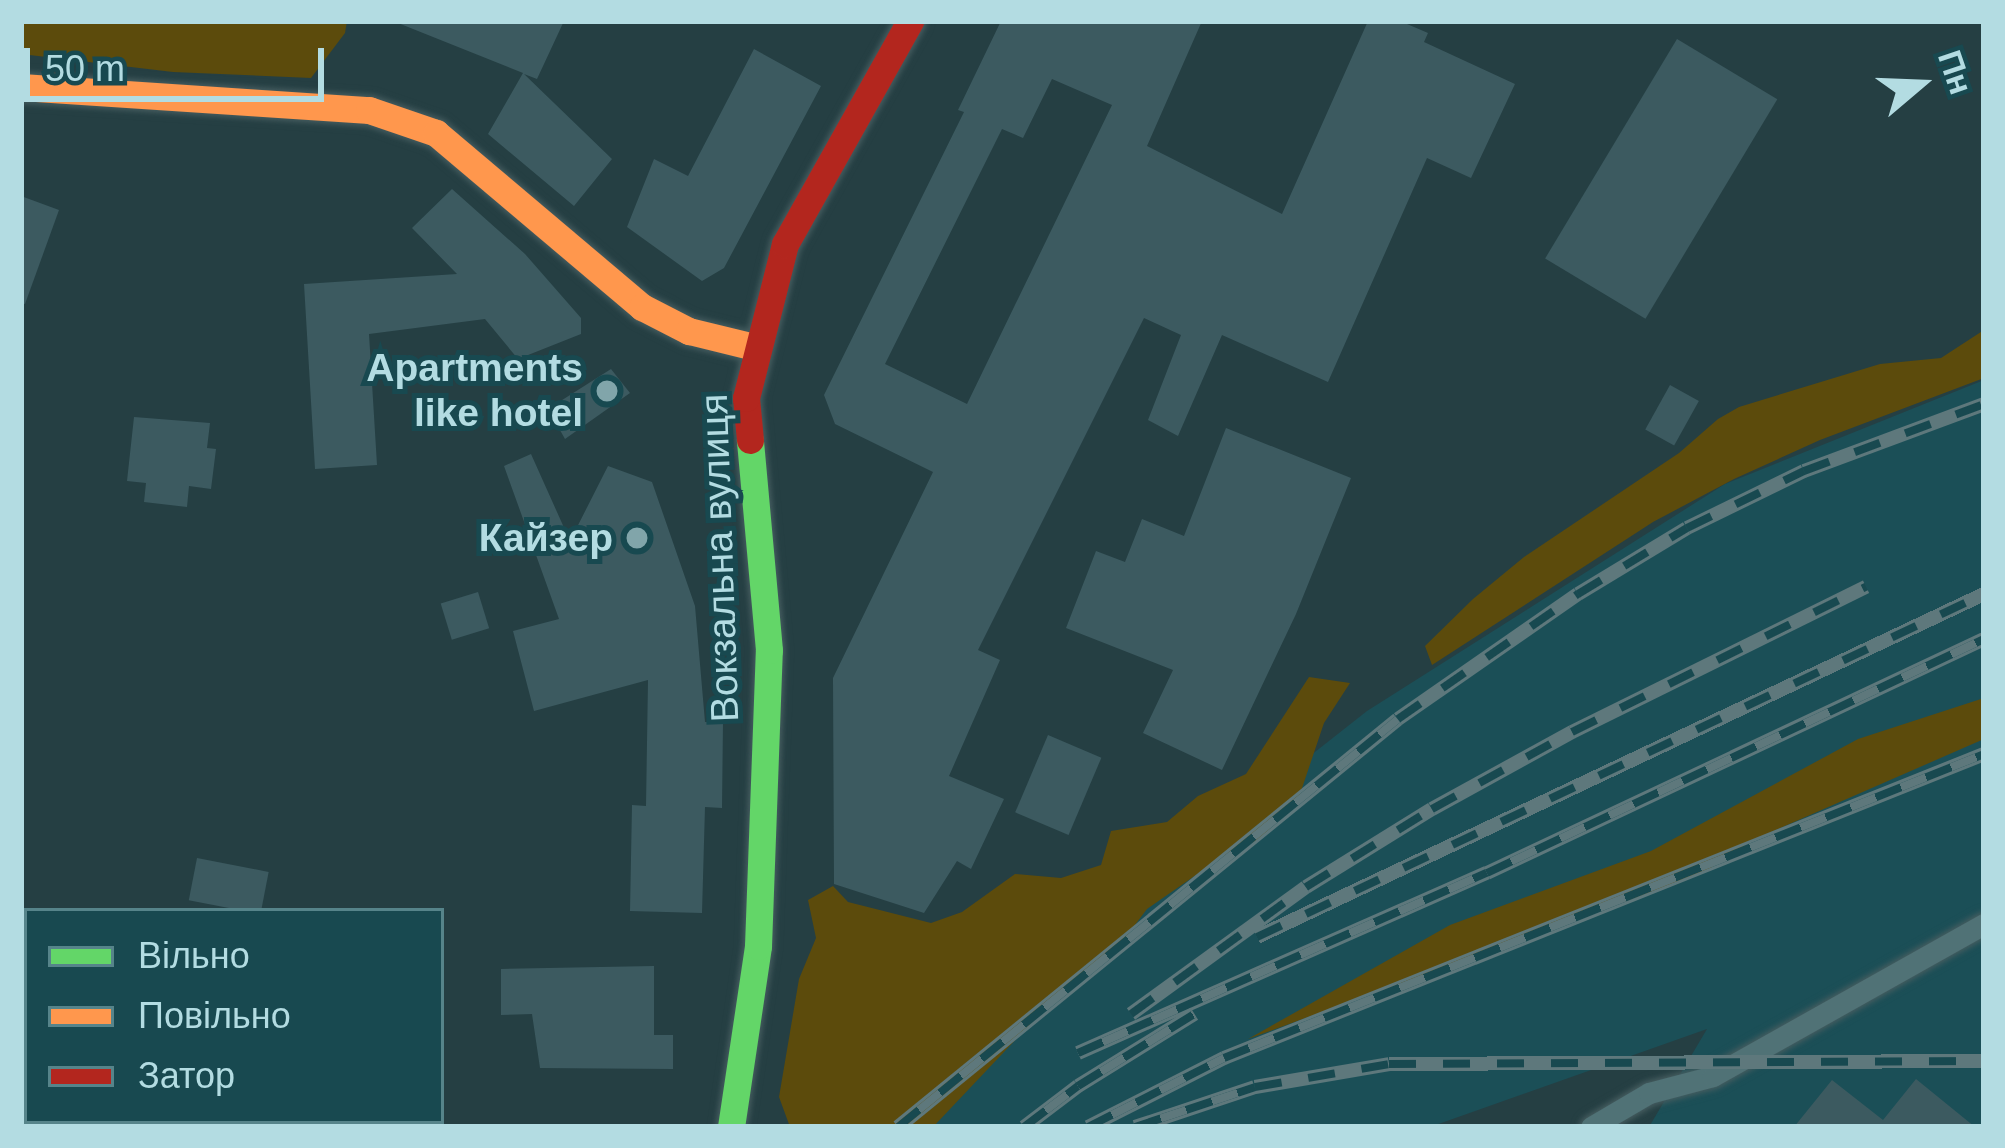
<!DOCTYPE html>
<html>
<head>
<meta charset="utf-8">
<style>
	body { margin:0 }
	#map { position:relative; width:2005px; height:1148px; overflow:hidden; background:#253f43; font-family:Helvetica,sans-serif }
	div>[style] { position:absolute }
	.built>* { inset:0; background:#1b4f57 }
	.green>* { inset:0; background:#5c4b0c }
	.building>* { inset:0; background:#3c5a60; transform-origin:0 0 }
	.roads { filter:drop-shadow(0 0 3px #465d60) drop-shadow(0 0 3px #465d60) }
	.lane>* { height:21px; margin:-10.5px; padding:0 10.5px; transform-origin:10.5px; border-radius:10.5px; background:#507276 }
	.street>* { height:39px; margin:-19.5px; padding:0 19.5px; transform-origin:19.5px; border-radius:19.5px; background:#507276 }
	.fast>* { height:27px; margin:-13.5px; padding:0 13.5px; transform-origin:13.5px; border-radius:13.5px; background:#63d668 }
	.slow>* { height:27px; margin:-13.5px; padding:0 13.5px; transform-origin:13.5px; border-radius:13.5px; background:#ff974d }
	.jam>* { height:27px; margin:-13.5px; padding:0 13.5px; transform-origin:13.5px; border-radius:13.5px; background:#b3261e }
	.rail>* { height:14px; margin-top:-7px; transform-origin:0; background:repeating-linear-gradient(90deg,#184950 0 27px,#5e787c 0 54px); box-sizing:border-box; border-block:3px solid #5e787c }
	.dots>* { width:33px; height:33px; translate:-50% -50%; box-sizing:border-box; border:6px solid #184950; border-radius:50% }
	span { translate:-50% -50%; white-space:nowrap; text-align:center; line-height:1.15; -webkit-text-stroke:10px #184950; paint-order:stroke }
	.poi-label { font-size:39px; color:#b3dce2; font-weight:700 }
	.right { translate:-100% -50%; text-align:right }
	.street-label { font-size:39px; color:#b3dce2 }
	.frame { position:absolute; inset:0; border:24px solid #b3dce2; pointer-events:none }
	.legend { position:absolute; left:24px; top:908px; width:420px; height:216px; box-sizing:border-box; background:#184950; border:3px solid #56848a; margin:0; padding:15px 21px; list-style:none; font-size:36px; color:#b3dce2 }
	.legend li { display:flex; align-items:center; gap:24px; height:60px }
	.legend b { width:60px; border:3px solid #56848a }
	.north { position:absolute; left:1861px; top:24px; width:120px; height:120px; -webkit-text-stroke:9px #184950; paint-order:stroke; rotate:71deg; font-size:33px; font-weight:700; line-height:48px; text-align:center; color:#b3dce2 }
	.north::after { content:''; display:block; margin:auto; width:42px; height:54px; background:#b3dce2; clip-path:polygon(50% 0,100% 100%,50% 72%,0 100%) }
	.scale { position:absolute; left:24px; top:48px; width:300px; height:54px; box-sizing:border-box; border:6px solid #b3dce2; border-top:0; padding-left:15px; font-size:36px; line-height:42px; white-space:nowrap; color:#b3dce2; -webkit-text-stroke:9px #184950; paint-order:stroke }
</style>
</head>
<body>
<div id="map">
	<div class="built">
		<i style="clip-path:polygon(1984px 380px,1984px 1127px,1649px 1127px,1707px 1029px,1430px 1127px,839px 1127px,1367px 711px,1725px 484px)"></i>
	</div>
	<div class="green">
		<i style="clip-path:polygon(21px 21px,347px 21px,345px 33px,311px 78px,173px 72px,21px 54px)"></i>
		<i style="clip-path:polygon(1984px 330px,1984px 378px,1820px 440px,1734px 479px,1653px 522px,1432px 665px,1425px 646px,1473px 599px,1524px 557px,1679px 453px,1718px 419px,1739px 407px,1880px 364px,1941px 358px)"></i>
		<i style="clip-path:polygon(1309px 677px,1350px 683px,1324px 723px,1299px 797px,1259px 840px,1232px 850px,1147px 909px,1116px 950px,1057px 996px,933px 1127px,790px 1127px,779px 1097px,799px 979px,816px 938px,808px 900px,833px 886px,848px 902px,931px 923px,962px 912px,1015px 874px,1061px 878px,1101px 865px,1111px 831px,1167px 822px,1198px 796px,1246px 774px)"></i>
		<i style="clip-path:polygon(1984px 698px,1984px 739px,1753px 840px,1703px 873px,1248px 1039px,1450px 925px,1651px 851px,1858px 739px)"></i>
		<i style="clip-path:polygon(21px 1009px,27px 1010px,27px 1121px,244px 1121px,240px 1127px,21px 1127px)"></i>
	</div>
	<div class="building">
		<i style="clip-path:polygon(393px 21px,564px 21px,537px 79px,524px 74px,612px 159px,574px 206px,488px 134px,523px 73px)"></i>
		<i style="clip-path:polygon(evenodd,1001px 21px,1202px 21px,1147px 146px,1282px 214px,1368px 21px,1400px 21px,1428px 33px,1424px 42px,1515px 84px,1471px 178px,1427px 158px,1328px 382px,1222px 335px,1178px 436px,1148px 420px,1181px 335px,1144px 318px,978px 650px,1000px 660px,949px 776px,1004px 799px,971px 869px,957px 861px,924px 913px,834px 884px,833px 678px,933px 472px,835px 424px,824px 395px,964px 112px,958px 110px,1001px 21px,1052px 79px,1112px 105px,967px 404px,885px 364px,1002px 129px,1023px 138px,1052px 79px)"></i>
		<i style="left:1677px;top:39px;width:117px;height:256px;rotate:31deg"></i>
		<i style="clip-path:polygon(754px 49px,821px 86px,724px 268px,702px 281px,627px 227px,654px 159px,688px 176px)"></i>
		<i style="clip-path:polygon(452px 189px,525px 254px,581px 318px,581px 334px,518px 359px,485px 319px,369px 334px,377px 465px,315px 469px,304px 284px,457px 274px,412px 228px)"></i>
		<i style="clip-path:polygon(21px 196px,59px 210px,25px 304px,21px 303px)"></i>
		<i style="clip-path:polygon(611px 369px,630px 393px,565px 439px,548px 409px)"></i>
		<i style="left:1670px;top:385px;width:33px;height:51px;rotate:29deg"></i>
		<i style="clip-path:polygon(134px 417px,210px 423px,207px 448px,216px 449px,211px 489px,189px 486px,187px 507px,144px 502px,146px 483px,127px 481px)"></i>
		<i style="clip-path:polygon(1226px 428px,1351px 478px,1296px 614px,1222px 770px,1143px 733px,1173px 670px,1066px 628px,1096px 551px,1125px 562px,1142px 519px,1184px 536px)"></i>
		<i style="clip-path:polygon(531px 454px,570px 541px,608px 466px,652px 482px,695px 606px,705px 722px,723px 722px,722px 808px,705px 807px,702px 913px,630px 911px,632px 805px,646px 806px,648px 680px,534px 711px,513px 631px,559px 619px,504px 466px)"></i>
		<i style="left:478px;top:592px;width:38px;height:39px;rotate:73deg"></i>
		<i style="left:1048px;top:735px;width:58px;height:84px;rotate:23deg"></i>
		<i style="left:197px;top:858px;width:73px;height:43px;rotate:11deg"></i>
		<i style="clip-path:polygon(654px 966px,654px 1035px,673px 1035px,673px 1069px,540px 1068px,532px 1014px,501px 1015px,501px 969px)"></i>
		<i style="clip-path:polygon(1916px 1079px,1975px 1127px,1794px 1127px,1832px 1080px,1883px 1120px)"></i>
	</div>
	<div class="roads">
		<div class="lane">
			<i style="left:1591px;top:1127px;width:67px;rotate:-30.4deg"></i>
			<i style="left:1649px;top:1093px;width:66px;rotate:-14.9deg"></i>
			<i style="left:1713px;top:1076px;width:311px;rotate:-29.3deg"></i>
		</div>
		<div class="street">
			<i style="left:21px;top:1001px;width:6px;rotate:9deg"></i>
		</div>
		<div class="fast">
			<i style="left:731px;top:1127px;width:183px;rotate:-81.5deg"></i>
			<i style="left:758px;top:946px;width:296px;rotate:-87.9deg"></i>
			<i style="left:769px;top:650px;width:211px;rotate:-95.2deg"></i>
		</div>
		<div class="slow">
			<i style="left:21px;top:87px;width:349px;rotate:3.8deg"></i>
			<i style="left:369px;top:110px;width:71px;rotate:18.9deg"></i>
			<i style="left:436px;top:133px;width:270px;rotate:40.2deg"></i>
			<i style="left:642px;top:307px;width:53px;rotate:27.1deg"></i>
			<i style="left:689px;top:331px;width:71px;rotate:13.8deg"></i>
		</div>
		<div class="jam">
			<i style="left:750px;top:440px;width:42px;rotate:-95.4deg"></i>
			<i style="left:746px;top:398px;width:159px;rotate:-75.8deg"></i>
			<i style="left:785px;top:244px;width:256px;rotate:-60.7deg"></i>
		</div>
	</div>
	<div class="rail">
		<i style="left:1257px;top:937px;width:804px;rotate:-25.26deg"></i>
		<i style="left:1131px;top:1014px;width:216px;rotate:-36deg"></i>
		<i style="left:1306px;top:887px;width:148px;rotate:-31.8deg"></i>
		<i style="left:1432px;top:809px;width:160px;rotate:-28.8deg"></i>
		<i style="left:1572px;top:732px;width:328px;rotate:-26.3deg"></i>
		<i style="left:1078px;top:1053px;width:447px;rotate:-23.8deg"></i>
		<i style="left:1487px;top:873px;width:549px;rotate:-25.21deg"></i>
		<i style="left:898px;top:1127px;width:645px;rotate:-39.21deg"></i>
		<i style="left:1398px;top:719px;width:219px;rotate:-34.8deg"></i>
		<i style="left:1578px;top:594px;width:127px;rotate:-31.2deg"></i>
		<i style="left:1687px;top:528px;width:130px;rotate:-26deg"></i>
		<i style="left:1804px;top:471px;width:192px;rotate:-20.4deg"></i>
		<i style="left:1024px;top:1127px;width:68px;rotate:-37.2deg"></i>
		<i style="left:1078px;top:1086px;width:137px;rotate:-31.8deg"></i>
		<i style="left:1088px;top:1127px;width:153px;rotate:-26.9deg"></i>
		<i style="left:1224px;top:1058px;width:819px;rotate:-21.8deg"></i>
		<i style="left:1135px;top:1127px;width:126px;rotate:-18.4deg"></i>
		<i style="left:1255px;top:1087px;width:136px;rotate:-9.7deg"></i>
		<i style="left:1389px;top:1064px;width:595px;rotate:-0.29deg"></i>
	</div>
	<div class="dots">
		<i style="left:607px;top:391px;background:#81a5aa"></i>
		<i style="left:637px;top:538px;background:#81a5aa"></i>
	</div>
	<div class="poi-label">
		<span class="right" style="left:583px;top:391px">Apartments<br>like hotel</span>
		<span class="right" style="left:613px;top:538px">Кайзер</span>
	</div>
	<div class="street-label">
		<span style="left:720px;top:558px;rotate:-92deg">Вокзальна вулиця</span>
	</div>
	<div class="frame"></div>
	<ul class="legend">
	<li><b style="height:15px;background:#63d668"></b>Вільно</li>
	<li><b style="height:15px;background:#ff974d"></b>Повільно</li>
	<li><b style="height:15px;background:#b3261e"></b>Затор</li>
	</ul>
	<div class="north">Пн</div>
	<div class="scale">50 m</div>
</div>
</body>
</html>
